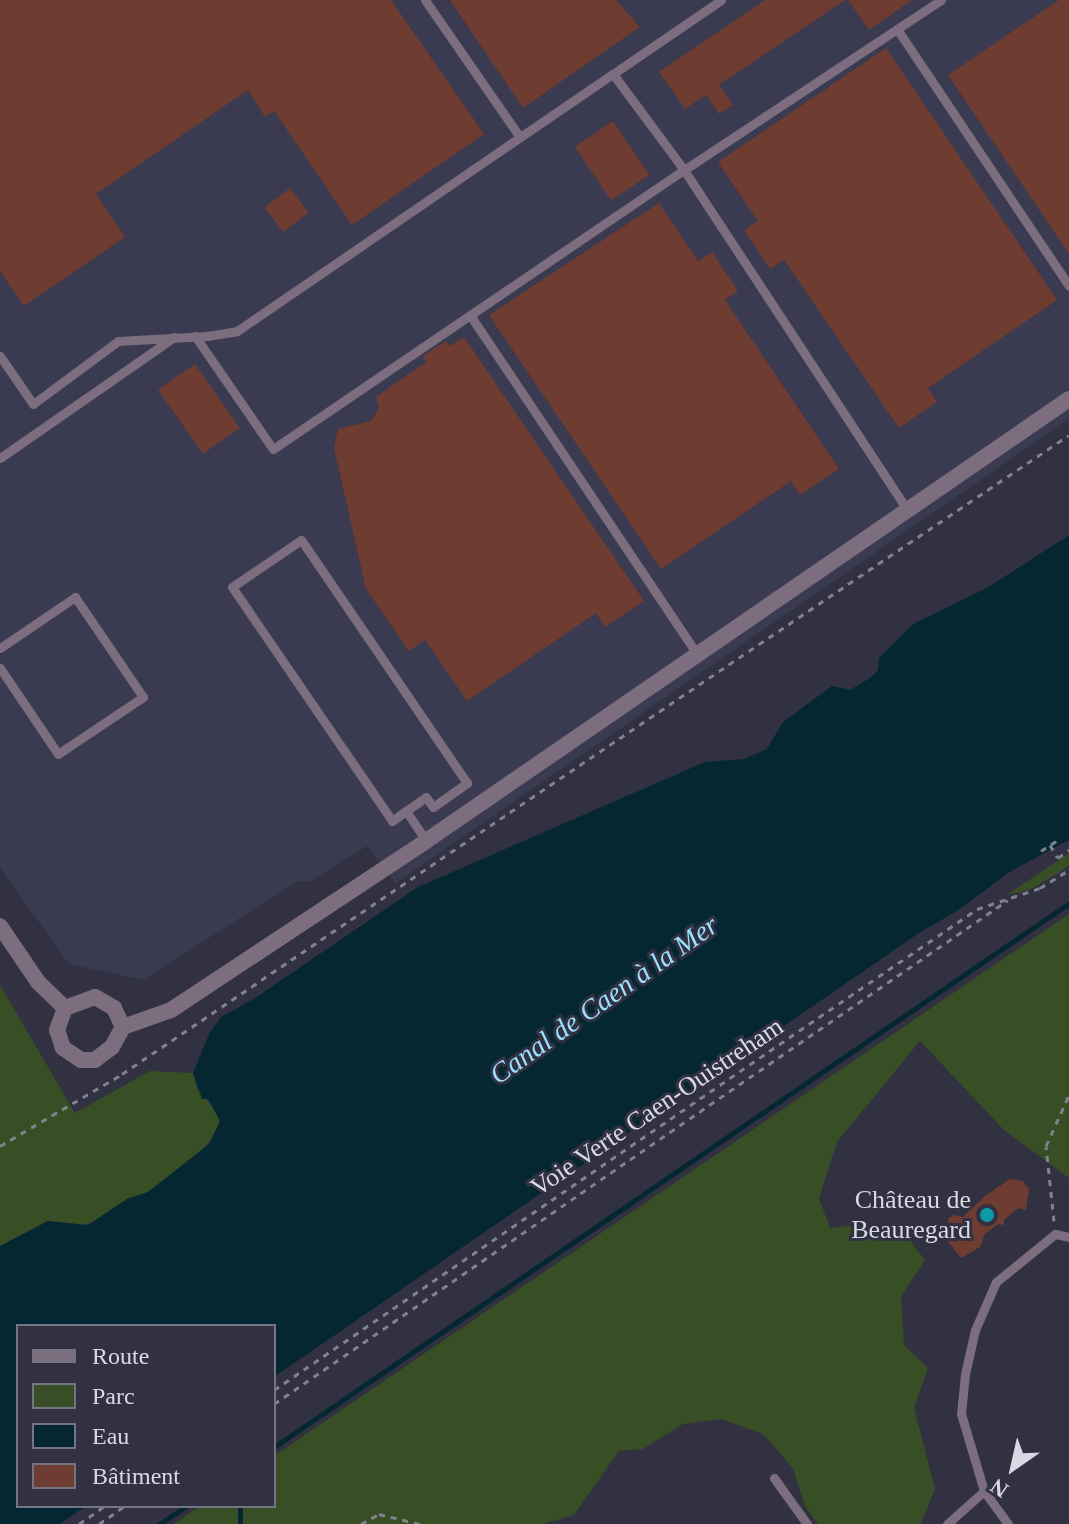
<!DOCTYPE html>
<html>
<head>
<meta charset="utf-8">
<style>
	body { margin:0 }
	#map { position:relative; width:1069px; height:1524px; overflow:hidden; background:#313142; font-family:Georgia,serif }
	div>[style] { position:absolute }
	.built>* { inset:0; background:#3a3a51 }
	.green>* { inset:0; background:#384e24 }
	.water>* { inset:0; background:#042732 }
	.stream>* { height:5px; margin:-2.5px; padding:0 2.5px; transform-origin:2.5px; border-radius:2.5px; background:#042732 }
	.building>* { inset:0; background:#6e3c30; transform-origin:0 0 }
	.path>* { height:3px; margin-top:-1.5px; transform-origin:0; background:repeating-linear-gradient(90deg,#818290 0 6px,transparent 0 12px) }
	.service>* { height:9px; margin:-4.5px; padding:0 4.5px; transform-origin:4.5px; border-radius:4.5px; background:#7c6d7f }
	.minor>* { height:16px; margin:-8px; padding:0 8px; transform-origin:8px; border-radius:8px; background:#7c6d7f }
	.dots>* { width:22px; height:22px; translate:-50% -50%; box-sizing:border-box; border:4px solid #313142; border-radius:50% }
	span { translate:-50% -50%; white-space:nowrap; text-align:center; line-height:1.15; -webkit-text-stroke:6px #313142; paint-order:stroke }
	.street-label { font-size:26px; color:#d8d9e4 }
	.poi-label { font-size:26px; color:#d8d9e4 }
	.right { translate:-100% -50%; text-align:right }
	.water-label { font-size:28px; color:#99e1fe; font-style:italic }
	.legend { position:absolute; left:16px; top:1324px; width:260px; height:184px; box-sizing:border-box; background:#313142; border:2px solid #747483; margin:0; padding:10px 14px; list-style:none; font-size:24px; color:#d8d9e4 }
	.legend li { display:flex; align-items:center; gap:16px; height:40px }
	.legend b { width:40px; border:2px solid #747483 }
	.north { position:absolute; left:973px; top:1428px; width:80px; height:80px; -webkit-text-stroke:6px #313142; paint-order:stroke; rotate:214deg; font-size:22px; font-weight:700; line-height:32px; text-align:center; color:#d8d9e4 }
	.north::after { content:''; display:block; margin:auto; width:28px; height:36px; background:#d8d9e4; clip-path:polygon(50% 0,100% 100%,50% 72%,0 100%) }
</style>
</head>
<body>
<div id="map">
	<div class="built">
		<i style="clip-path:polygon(0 0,1069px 0,1069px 419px,396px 883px,367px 846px,310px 881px,298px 881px,143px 980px,69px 964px,0 868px)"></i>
	</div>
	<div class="green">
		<i style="clip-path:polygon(1069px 853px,1069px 865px,1060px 872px,1029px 890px,1007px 895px)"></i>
		<i style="clip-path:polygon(1069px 914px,1069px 1178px,1003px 1129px,920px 1041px,837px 1142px,819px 1198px,830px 1228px,867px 1224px,901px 1229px,925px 1260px,901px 1296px,904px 1345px,928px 1368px,914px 1408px,935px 1489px,921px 1524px,818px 1524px,805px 1506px,793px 1468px,763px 1434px,721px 1419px,683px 1424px,643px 1449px,619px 1451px,574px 1515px,543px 1524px,174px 1524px,200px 1506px,274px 1506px,274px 1456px)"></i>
		<i style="clip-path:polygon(0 985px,75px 1113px,150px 1071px,193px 1073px,197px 1089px,218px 1113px,220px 1126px,216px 1134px,201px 1151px,148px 1192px,127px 1199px,109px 1214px,83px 1226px,48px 1221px,0 1246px)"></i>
	</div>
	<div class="water">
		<i style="clip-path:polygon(1069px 535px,1069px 840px,1011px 871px,957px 911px,919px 933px,274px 1377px,274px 1326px,18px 1326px,18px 1506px,86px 1506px,60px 1524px,0 1524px,0 1246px,48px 1221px,88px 1225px,127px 1199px,148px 1192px,209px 1144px,220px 1121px,208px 1099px,202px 1099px,193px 1073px,210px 1032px,221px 1017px,252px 1000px,418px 887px,705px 762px,744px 759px,767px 749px,783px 722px,832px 686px,850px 690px,870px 678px,878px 670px,879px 658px,913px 624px,987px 588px)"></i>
	</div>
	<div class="stream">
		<i style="left:274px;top:1447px;width:963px;rotate:-34.38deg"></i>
		<i style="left:240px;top:1506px;width:18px;rotate:90deg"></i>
		<i style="left:159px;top:1524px;width:33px;rotate:-33deg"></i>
	</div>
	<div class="building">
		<i style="clip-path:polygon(0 0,391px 0,484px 134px,352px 225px,274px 111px,265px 117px,248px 90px,96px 194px,125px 237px,24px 306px,0 271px)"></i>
		<i style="clip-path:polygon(450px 0,616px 0,640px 27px,523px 108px)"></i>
		<i style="clip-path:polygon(765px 0,845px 0,719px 85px,733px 105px,719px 114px,706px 95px,685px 109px,659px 72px)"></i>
		<i style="clip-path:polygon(848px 0,912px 0,869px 30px)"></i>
		<i style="clip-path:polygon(1059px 0,1069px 0,1069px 254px,948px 75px)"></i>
		<i style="clip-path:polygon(886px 48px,1057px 300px,928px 388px,937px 402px,899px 428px,784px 260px,770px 269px,744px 230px,758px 221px,718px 162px)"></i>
		<i style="left:613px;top:121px;width:65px;height:46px;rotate:56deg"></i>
		<i style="left:290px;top:188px;width:31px;height:32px;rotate:53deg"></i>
		<i style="clip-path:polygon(659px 203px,698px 261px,712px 252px,738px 291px,725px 300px,839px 469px,800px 495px,791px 481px,661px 569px,489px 315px)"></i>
		<i style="clip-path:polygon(464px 337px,644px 601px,605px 627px,596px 613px,467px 701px,425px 640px,409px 651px,366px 589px,334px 448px,338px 429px,371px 421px,379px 408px,376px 397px,426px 362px,423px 356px,446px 341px,450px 346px)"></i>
		<i style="left:195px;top:364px;width:78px;height:45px;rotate:55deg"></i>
		<i style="clip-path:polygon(1010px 1179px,1023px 1181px,1029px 1189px,1026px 1210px,1018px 1208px,1004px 1220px,1004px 1225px,998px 1224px,985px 1234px,980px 1247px,961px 1258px,943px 1235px,948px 1231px,948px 1219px,953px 1215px,963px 1217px,985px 1196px)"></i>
	</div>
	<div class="path">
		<i style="left:1050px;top:845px;width:15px;rotate:58deg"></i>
		<i style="left:1058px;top:858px;width:14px;rotate:-36deg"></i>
		<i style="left:1041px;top:851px;width:20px;rotate:-33deg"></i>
		<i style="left:0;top:1146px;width:142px;rotate:-30.5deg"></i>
		<i style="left:122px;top:1074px;width:1142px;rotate:-34.01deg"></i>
		<i style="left:1054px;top:1221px;width:75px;rotate:-96.1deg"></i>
		<i style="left:1046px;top:1146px;width:56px;rotate:-65.7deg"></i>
		<i style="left:274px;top:1390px;width:852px;rotate:-34.38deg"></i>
		<i style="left:977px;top:909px;width:66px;rotate:-18.4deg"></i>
		<i style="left:1040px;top:888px;width:34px;rotate:-32deg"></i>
		<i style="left:274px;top:1404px;width:890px;rotate:-34.48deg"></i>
		<i style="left:79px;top:1524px;width:32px;rotate:-35deg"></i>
		<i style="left:99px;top:1524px;width:32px;rotate:-35deg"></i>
		<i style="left:361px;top:1524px;width:21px;rotate:-29deg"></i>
		<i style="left:379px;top:1514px;width:42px;rotate:13.7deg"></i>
	</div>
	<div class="service">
		<i style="left:425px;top:0;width:167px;rotate:55.3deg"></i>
		<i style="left:721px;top:0;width:131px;rotate:145.6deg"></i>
		<i style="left:613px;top:74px;width:119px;rotate:53.5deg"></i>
		<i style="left:684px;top:170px;width:308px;rotate:-33.5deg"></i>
		<i style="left:897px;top:29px;width:309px;rotate:56.2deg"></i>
		<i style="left:470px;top:315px;width:408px;rotate:56.2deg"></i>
		<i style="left:195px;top:336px;width:137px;rotate:55.4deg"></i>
		<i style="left:273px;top:449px;width:497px;rotate:-34.2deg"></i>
		<i style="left:684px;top:170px;width:407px;rotate:56.7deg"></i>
		<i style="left:0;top:356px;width:58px;rotate:55.5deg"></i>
		<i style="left:33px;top:404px;width:106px;rotate:-36.5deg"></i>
		<i style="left:118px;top:341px;width:89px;rotate:-3.2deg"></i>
		<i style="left:207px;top:336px;width:30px;rotate:-9deg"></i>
		<i style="left:237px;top:331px;width:455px;rotate:-34.4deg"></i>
		<i style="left:0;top:458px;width:212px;rotate:-34.8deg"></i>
		<i style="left:0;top:648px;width:91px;rotate:-34.2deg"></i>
		<i style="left:75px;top:597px;width:121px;rotate:55.8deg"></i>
		<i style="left:143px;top:697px;width:102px;rotate:146.2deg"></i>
		<i style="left:58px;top:754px;width:104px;rotate:-124deg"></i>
		<i style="left:406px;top:811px;width:24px;rotate:-35deg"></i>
		<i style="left:426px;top:797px;width:12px;rotate:55deg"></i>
		<i style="left:433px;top:807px;width:42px;rotate:-35.2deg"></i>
		<i style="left:467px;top:783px;width:294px;rotate:-124.3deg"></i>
		<i style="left:301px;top:540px;width:83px;rotate:145.7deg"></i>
		<i style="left:232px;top:587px;width:283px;rotate:55.6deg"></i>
		<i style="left:392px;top:821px;width:17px;rotate:-36deg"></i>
		<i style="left:406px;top:811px;width:36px;rotate:56deg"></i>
		<i style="left:774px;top:1478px;width:57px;rotate:54.3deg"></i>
		<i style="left:947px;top:1524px;width:50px;rotate:-41.7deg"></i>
		<i style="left:1008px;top:1524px;width:41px;rotate:-126deg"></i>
		<i style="left:984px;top:1491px;width:80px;rotate:-106.6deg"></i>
		<i style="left:961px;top:1414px;width:40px;rotate:-84.3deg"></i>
		<i style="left:965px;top:1374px;width:45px;rotate:-77.2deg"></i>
		<i style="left:975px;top:1330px;width:52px;rotate:-66.4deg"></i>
		<i style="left:996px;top:1282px;width:76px;rotate:-39.1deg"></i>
		<i style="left:1055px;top:1234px;width:14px;rotate:12deg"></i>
	</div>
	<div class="minor">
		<i style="left:0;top:926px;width:68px;rotate:55.8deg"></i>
		<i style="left:38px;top:982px;width:37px;rotate:44deg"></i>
		<i style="left:95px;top:997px;width:22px;rotate:30deg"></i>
		<i style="left:114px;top:1008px;width:21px;rotate:65deg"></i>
		<i style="left:123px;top:1027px;width:23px;rotate:119deg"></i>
		<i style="left:112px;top:1047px;width:21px;rotate:143deg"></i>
		<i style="left:95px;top:1060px;width:14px;rotate:180deg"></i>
		<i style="left:81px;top:1060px;width:22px;rotate:-146deg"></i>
		<i style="left:63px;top:1048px;width:19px;rotate:-108deg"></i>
		<i style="left:57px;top:1030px;width:23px;rotate:-70deg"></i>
		<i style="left:65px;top:1008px;width:32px;rotate:-20deg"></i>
		<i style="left:123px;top:1027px;width:51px;rotate:-19.5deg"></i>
		<i style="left:171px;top:1010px;width:306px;rotate:-33.5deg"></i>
		<i style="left:426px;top:841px;width:780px;rotate:-34.5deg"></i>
	</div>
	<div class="dots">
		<i style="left:987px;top:1215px;background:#0f9aa8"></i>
	</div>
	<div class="street-label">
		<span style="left:657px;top:1107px;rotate:-34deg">Voie Verte Caen-Ouistreham</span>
	</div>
	<div class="poi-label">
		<span class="right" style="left:971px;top:1215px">Château de<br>Beauregard</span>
	</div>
	<div class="water-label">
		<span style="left:604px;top:1000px;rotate:-35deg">Canal de Caen à la Mer</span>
	</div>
	<ul class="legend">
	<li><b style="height:10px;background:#7c6d7f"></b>Route</li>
	<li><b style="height:22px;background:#384e24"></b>Parc</li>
	<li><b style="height:22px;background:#042732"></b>Eau</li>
	<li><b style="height:22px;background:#6e3c30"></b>Bâtiment</li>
	</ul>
	<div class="north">N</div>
</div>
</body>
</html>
